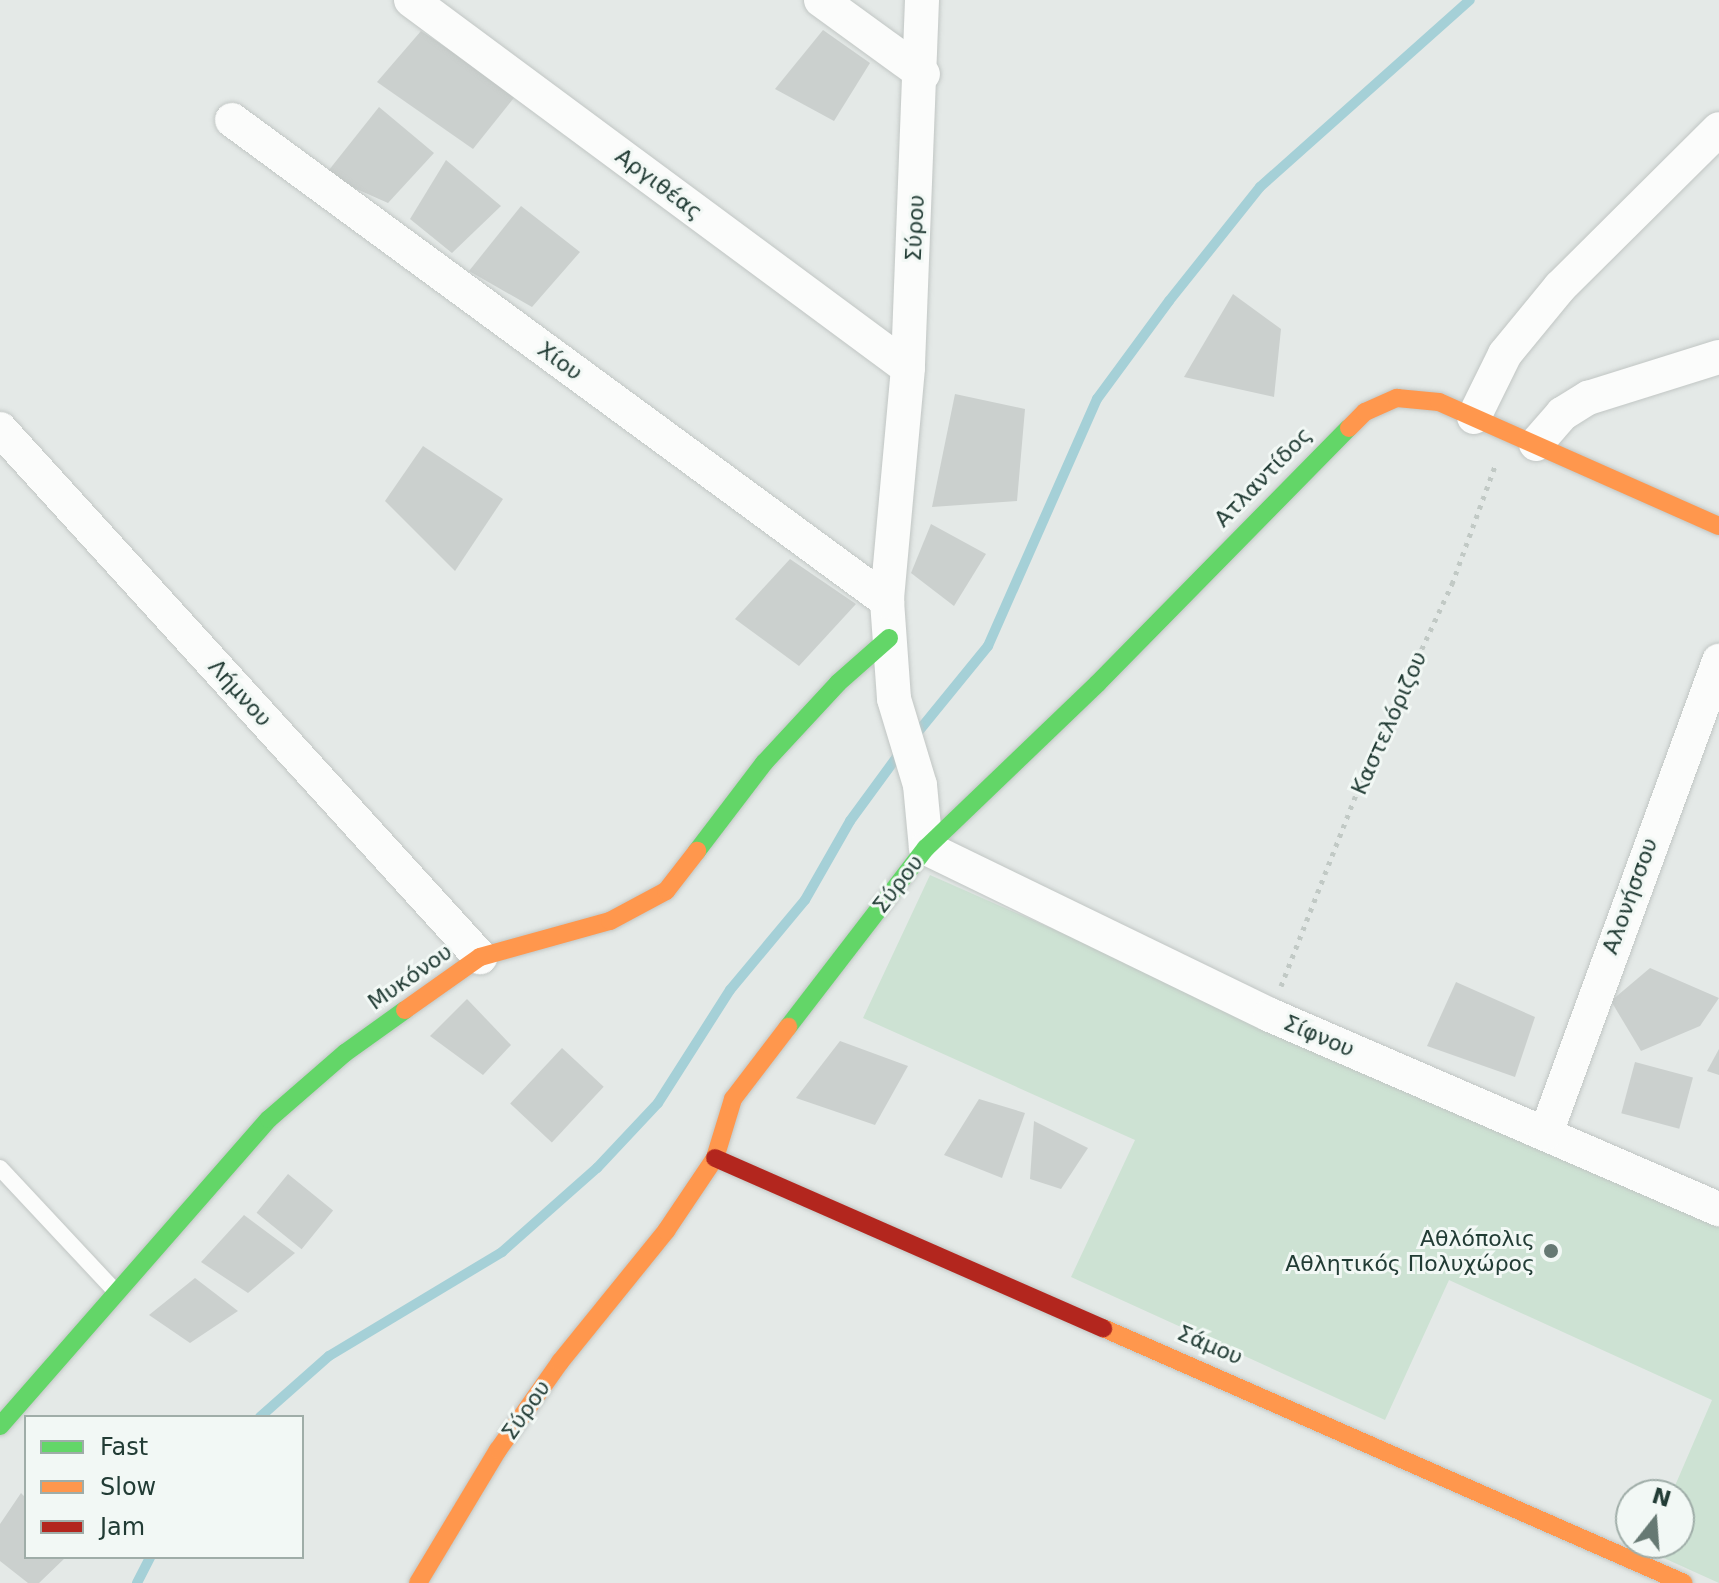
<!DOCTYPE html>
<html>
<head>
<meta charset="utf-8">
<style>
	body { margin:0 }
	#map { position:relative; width:1719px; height:1583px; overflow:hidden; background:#e4e9e7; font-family:"DejaVu Sans",sans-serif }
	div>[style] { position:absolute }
	.green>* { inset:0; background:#cde2d3 }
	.stream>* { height:10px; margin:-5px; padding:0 5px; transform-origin:5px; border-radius:5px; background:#a5d0d7 }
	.building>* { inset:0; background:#cbd0ce; transform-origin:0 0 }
	.path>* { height:5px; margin-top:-2.5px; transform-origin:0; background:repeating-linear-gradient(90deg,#c1c9c5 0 4px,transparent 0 10px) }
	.roads { filter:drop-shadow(0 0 2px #c1c6c4) drop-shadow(0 0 2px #c1c6c4) }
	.lane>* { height:16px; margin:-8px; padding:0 8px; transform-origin:8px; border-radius:8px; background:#fbfcfb }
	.street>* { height:34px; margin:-17px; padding:0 17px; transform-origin:17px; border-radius:17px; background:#fbfcfb }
	.fast>* { height:18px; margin:-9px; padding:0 9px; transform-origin:9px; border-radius:9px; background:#63d668 }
	.slow>* { height:18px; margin:-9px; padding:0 9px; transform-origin:9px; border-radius:9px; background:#ff974d }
	.jam>* { height:18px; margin:-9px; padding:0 9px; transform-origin:9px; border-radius:9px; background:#b3261e }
	.dots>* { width:22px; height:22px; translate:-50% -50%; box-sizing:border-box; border:4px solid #f2f8f5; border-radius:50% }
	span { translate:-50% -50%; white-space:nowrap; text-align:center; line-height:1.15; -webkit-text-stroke:6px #f2f8f5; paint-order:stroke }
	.street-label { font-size:22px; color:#223c35 }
	.poi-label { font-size:22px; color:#223c35 }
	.right { translate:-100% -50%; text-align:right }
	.legend { position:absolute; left:24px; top:1415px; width:280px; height:144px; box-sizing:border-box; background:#f2f8f5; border:2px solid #9fada8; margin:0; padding:10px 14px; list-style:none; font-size:24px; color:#223c35 }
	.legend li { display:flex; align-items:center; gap:16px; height:40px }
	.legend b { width:40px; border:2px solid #9fada8 }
	.north { position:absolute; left:1615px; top:1479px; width:80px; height:80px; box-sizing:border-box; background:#f2f8f5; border:2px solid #9fada8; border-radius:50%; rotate:17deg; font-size:22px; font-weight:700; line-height:32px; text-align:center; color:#223c35 }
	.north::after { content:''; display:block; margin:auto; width:28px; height:36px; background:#667973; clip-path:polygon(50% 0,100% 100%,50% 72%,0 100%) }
</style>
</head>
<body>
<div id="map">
	<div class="green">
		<i style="clip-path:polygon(930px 875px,1719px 1222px,1719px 1583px,1646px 1550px,1649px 1543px,1679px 1543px,1679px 1495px,1671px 1495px,1712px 1400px,1449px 1280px,1385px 1420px,1071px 1277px,1135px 1140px,863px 1018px)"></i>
	</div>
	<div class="stream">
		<i style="left:913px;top:738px;width:119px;rotate:-50.8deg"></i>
		<i style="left:988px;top:646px;width:270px;rotate:-66.2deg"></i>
		<i style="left:1097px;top:399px;width:122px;rotate:-53.7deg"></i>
		<i style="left:1169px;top:301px;width:146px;rotate:-51.4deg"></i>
		<i style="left:1260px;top:187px;width:281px;rotate:-41.7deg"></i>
		<i style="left:260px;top:1417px;width:92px;rotate:-41.5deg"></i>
		<i style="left:329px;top:1356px;width:202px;rotate:-31deg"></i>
		<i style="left:502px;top:1252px;width:127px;rotate:-41.5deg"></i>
		<i style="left:597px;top:1168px;width:89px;rotate:-46.8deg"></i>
		<i style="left:658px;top:1103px;width:134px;rotate:-57.5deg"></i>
		<i style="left:730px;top:990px;width:117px;rotate:-50.2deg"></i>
		<i style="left:805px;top:900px;width:91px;rotate:-60.3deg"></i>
		<i style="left:850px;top:821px;width:88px;rotate:-53.8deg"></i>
		<i style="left:137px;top:1583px;width:29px;rotate:-63deg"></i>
	</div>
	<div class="building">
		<i style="clip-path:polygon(823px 30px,870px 63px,834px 121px,775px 89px)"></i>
		<i style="clip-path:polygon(421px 31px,517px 94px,473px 149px,377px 82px)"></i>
		<i style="clip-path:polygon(379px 107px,434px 153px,388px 203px,325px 175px)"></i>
		<i style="clip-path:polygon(446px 160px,501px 206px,452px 253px,410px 219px)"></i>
		<i style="clip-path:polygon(521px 206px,580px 252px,532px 307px,469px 271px)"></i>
		<i style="clip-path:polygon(1233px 294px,1281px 329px,1274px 397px,1184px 377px)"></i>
		<i style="clip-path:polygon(955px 394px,1025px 409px,1017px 501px,932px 507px)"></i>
		<i style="clip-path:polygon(423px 446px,503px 499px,455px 571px,385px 501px)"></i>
		<i style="clip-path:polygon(931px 524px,986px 554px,954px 606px,911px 573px)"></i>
		<i style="clip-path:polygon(790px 559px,856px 604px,799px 666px,735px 619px)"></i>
		<i style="clip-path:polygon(1650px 968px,1719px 998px,1700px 1026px,1641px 1051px,1611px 1001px)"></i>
		<i style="clip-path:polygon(1456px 982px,1535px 1017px,1515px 1077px,1427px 1046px)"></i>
		<i style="clip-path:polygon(467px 999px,511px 1045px,483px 1075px,430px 1036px)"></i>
		<i style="clip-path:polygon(840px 1041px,908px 1066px,875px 1125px,796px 1098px)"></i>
		<i style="left:562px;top:1048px;width:57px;height:76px;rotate:43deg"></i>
		<i style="clip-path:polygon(1719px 1049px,1719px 1075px,1707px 1071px)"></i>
		<i style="left:1635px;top:1062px;width:60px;height:53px;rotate:15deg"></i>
		<i style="clip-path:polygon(979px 1099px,1025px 1113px,1002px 1178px,944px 1155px)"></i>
		<i style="clip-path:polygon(1034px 1121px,1088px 1148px,1061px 1189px,1030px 1179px)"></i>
		<i style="left:288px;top:1174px;width:58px;height:50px;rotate:39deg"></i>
		<i style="clip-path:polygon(244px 1215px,295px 1253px,248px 1293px,201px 1262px)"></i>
		<i style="clip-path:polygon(195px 1278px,238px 1311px,190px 1343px,149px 1315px)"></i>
		<i style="clip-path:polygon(21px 1493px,26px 1498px,26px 1557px,66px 1557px,39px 1583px,28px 1583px,0 1561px,0 1524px)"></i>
	</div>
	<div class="path">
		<i style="left:1281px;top:986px;width:235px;rotate:-68.6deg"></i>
		<i style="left:1367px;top:767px;width:202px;rotate:-65.1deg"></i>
		<i style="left:1452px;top:584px;width:126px;rotate:-70deg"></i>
	</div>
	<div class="roads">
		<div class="lane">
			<i style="left:0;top:1168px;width:171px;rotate:46.9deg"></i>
		</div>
		<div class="street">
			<i style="left:411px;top:0;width:618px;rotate:36.52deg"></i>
			<i style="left:821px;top:0;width:126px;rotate:36deg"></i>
			<i style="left:922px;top:0;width:368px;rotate:92.2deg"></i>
			<i style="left:908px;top:368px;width:234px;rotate:95.2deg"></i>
			<i style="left:887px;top:601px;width:98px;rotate:85.9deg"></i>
			<i style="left:894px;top:699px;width:90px;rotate:73.2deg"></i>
			<i style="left:920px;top:785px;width:63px;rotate:84.6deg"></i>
			<i style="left:926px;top:848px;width:382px;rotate:25.9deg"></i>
			<i style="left:1270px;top:1015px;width:489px;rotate:23.4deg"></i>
			<i style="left:232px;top:120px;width:813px;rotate:36.29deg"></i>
			<i style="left:1474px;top:417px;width:70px;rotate:-63.8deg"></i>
			<i style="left:1505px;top:354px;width:87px;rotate:-50.6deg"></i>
			<i style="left:1560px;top:287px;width:224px;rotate:-44.8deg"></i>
			<i style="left:0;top:429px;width:714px;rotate:47.73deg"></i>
			<i style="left:1536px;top:444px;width:40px;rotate:-49deg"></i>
			<i style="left:1562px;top:414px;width:31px;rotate:-32deg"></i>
			<i style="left:1588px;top:398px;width:137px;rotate:-17.4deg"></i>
			<i style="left:1546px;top:1133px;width:503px;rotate:-69.87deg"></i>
		</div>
		<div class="fast">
			<i style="left:697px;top:851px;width:111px;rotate:-52.7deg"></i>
			<i style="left:764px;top:763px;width:109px;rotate:-47.2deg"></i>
			<i style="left:838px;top:683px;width:68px;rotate:-41.4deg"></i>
			<i style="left:788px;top:1027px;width:226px;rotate:-52.4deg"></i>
			<i style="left:926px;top:848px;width:237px;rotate:-43.8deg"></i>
			<i style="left:1097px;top:684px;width:359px;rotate:-45.5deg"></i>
			<i style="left:0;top:1426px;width:408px;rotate:-48.8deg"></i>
			<i style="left:269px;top:1119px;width:101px;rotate:-41deg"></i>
			<i style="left:345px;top:1053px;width:74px;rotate:-35.6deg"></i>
		</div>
		<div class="slow">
			<i style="left:1349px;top:428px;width:23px;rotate:-45deg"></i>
			<i style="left:1365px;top:412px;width:35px;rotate:-24deg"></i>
			<i style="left:1397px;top:398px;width:42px;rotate:5.4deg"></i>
			<i style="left:1439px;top:402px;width:306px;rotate:23.9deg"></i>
			<i style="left:405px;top:1010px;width:92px;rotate:-35.2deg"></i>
			<i style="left:480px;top:957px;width:135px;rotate:-15.5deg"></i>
			<i style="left:610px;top:921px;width:64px;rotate:-28.2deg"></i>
			<i style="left:666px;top:891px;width:51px;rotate:-52.2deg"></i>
			<i style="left:1103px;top:1328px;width:634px;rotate:23.7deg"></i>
			<i style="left:418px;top:1583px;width:155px;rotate:-59deg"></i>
			<i style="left:498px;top:1450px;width:108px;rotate:-54.8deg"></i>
			<i style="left:560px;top:1362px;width:169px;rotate:-51deg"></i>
			<i style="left:666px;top:1231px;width:88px;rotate:-56.1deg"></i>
			<i style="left:715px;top:1158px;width:62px;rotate:-73deg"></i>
			<i style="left:733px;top:1099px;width:91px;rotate:-52.6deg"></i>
		</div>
		<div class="jam">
			<i style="left:715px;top:1158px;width:424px;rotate:23.7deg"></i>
		</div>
	</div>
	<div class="dots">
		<i style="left:1551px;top:1251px;background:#667973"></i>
	</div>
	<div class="street-label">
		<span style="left:659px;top:184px;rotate:37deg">Αργιθέας</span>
		<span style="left:915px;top:228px;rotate:-87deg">Σύρου</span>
		<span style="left:560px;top:361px;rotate:36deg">Χίου</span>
		<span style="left:1263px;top:477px;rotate:-46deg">Ατλαντίδος</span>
		<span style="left:240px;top:693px;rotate:48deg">Λήμνου</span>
		<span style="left:1389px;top:723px;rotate:-66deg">Καστελόριζου</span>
		<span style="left:898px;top:884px;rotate:-52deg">Σύρου</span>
		<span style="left:1630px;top:896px;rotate:-70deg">Αλονήσσου</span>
		<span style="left:410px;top:977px;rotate:-35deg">Μυκόνου</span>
		<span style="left:1319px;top:1036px;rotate:23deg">Σίφνου</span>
		<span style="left:1210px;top:1345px;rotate:23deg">Σάμου</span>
		<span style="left:526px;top:1410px;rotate:-55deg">Σύρου</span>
	</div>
	<div class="poi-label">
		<span class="right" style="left:1535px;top:1251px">Αθλόπολις<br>Αθλητικός Πολυχώρος</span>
	</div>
	<ul class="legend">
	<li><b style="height:10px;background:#63d668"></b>Fast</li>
	<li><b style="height:10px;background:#ff974d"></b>Slow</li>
	<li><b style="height:10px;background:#b3261e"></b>Jam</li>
	</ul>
	<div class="north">N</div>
</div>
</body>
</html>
